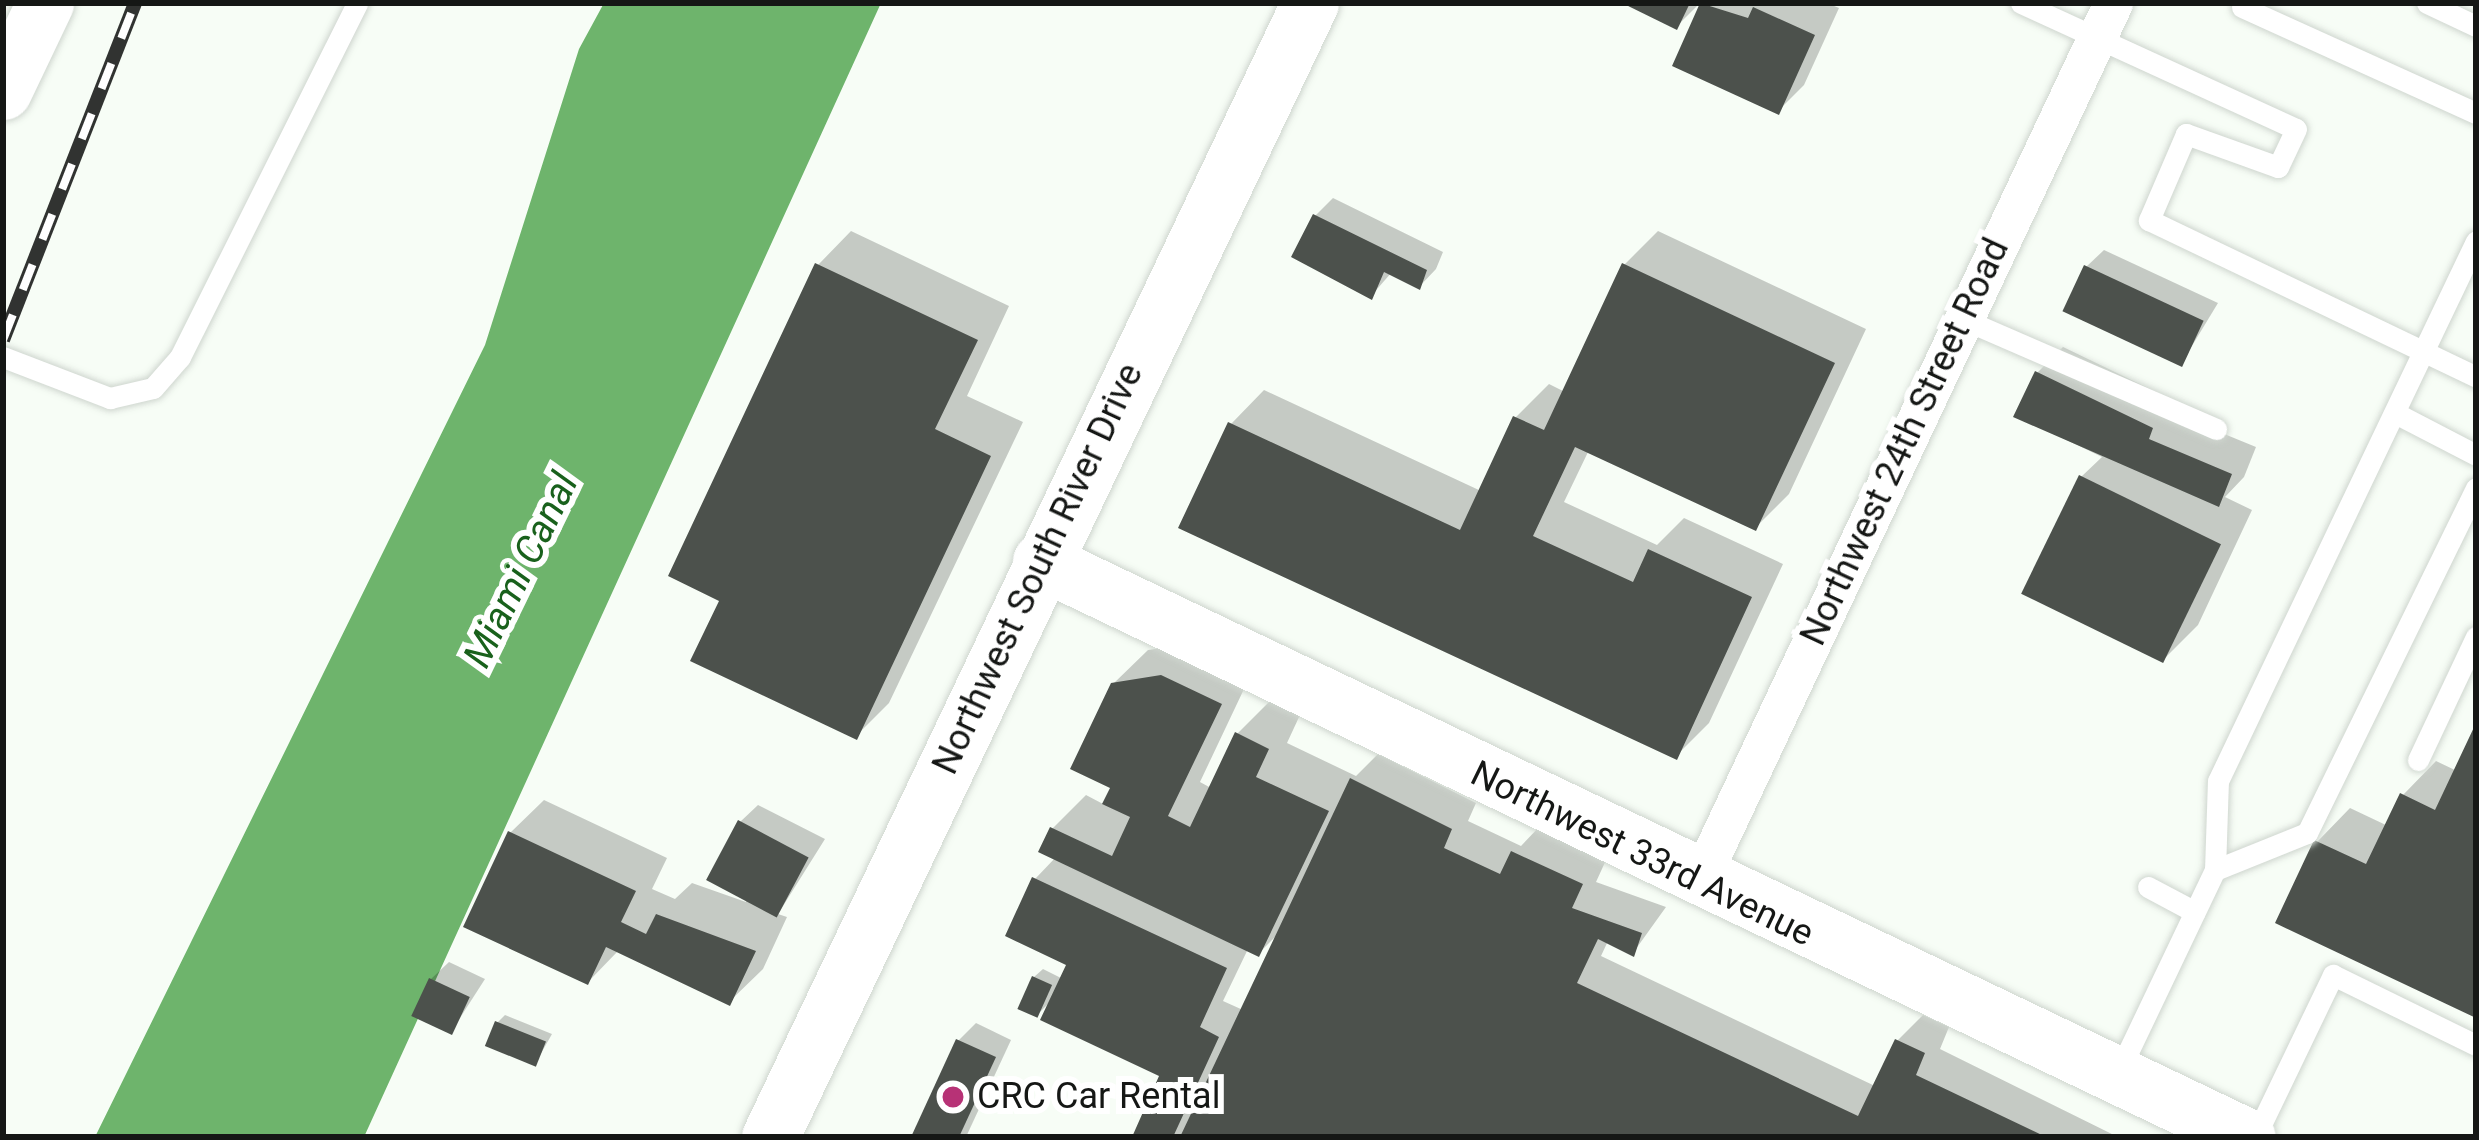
<!DOCTYPE html>
<html>
<head>
<meta charset="utf-8">
<style>
	body { margin:0 }
	#map { position:relative; width:2479px; height:1140px; overflow:hidden; background:#f7fdf6; font-family:Roboto,sans-serif }
	div>[style] { position:absolute }
	.water>* { inset:0; background:#6eb46c }
	.shadow>* { inset:0; background:#0003 }
	.building>* { inset:0; background:#4c514c; transform-origin:0 0 }
	.roads { filter:drop-shadow(0 0 3px #cfd6cf) drop-shadow(0 0 3px #cfd6cf) }
	.lane>* { height:21px; margin:-10.5px; padding:0 10.5px; transform-origin:10.5px; border-radius:10.5px; background:#fff }
	.street>* { height:39px; margin:-19.5px; padding:0 19.5px; transform-origin:19.5px; border-radius:19.5px; background:#fff }
	.secondary>* { height:57px; margin:-28.5px; padding:0 28.5px; transform-origin:28.5px; border-radius:28.5px; background:#fff }
	.rail>* { height:14px; margin-top:-7px; transform-origin:0; background:repeating-linear-gradient(90deg,#fff 0 27px,#313331 0 54px); box-sizing:border-box; border-block:3px solid #313331 }
	.dots>* { width:33px; height:33px; translate:-50% -50%; box-sizing:border-box; border:6px solid #fff; border-radius:50% }
	span { translate:-50% -50%; white-space:nowrap; text-align:center; line-height:1.15; -webkit-text-stroke:12px #fff; paint-order:stroke }
	.street-label { font-size:36px; color:#151715 }
	.poi-label { font-size:36px; color:#151715 }
	.left { translate:0 -50%; text-align:left }
	.water-label { font-size:39px; color:#19611c; font-style:italic }
	.frame { position:absolute; inset:0; border:6px solid #151715; pointer-events:none }
</style>
</head>
<body>
<div id="map">
	<div class="water">
		<i style="clip-path:polygon(604px 3px,881px 3px,364px 1137px,95px 1137px,485px 345px,579px 49px)"></i>
	</div>
	<div class="shadow">
		<i style="clip-path:polygon(1629px 3px,1700px 3px,1677px 26px)"></i>
		<i style="clip-path:polygon(1703px 3px,1827px 3px,1839px 8px,1804px 85px,1778px 111px,1676px 65px)"></i>
		<i style="clip-path:polygon(1333px 198px,1443px 252px,1436px 269px,1419px 287px,1392px 272px,1371px 296px,1315px 216px)"></i>
		<i style="clip-path:polygon(851px 231px,1009px 306px,967px 396px,1023px 422px,889px 703px,856px 736px,723px 599px,818px 265px)"></i>
		<i style="clip-path:polygon(1658px 231px,1866px 329px,1789px 494px,1756px 527px,1589px 450px,1564px 502px,1657px 545px,1684px 518px,1783px 564px,1709px 723px,1676px 756px,1231px 424px,1264px 390px,1481px 491px,1516px 417px,1549px 384px,1565px 392px,1624px 265px)"></i>
		<i style="clip-path:polygon(2104px 250px,2218px 303px,2181px 364px,2086px 267px)"></i>
		<i style="clip-path:polygon(2063px 347px,2177px 402px,2173px 413px,2256px 447px,2244px 477px,2225px 497px,2252px 510px,2198px 625px,2165px 658px,2081px 477px,2102px 457px,2017px 416px,2037px 373px)"></i>
		<i style="clip-path:polygon(evenodd,1196px 643px,1253px 670px,1200px 782px,1211px 788px,1237px 734px,1270px 701px,1300px 715px,1287px 743px,1356px 776px,1378px 754px,1476px 803px,1468px 821px,1521px 846px,1540px 826px,1607px 858px,1596px 882px,1666px 907px,1633px 953px,1608px 941px,1601px 956px,1875px 1086px,1897px 1041px,1923px 1015px,1949px 1027px,1940px 1049px,2118px 1137px,1135px 1137px,1163px 1075px,1053px 999px,1036px 1016px,1034px 977px,1043px 969px,1063px 979px,1070px 963px,1035px 879px,1056px 857px,1052px 829px,1086px 795px,1105px 805px,1114px 786px,1113px 684px,1148px 650px,1196px 643px,1279px 933px,1243px 1010px,1223px 1001px,1248px 949px,1258px 954px,1279px 933px)"></i>
		<i style="clip-path:polygon(2476px 730px,2476px 1015px,2317px 842px,2350px 808px,2388px 826px,2403px 795px,2436px 761px,2457px 771px)"></i>
		<i style="clip-path:polygon(544px 800px,667px 858px,652px 889px,675px 899px,692px 883px,746px 902px,740px 822px,758px 805px,825px 839px,778px 914px,787px 917px,763px 969px,729px 1002px,619px 950px,588px 982px,510px 833px)"></i>
		<i style="clip-path:polygon(449px 962px,485px 979px,451px 1032px,431px 979px)"></i>
		<i style="clip-path:polygon(505px 1015px,552px 1034px,535px 1064px,497px 1023px)"></i>
		<i style="clip-path:polygon(976px 1023px,1011px 1040px,966px 1137px,914px 1137px,958px 1041px)"></i>
	</div>
	<div class="building">
		<i style="clip-path:polygon(1622px 3px,1690px 3px,1677px 30px)"></i>
		<i style="clip-path:polygon(1700px 3px,1748px 18px,1753px 7px,1815px 35px,1779px 115px,1672px 66px)"></i>
		<i style="clip-path:polygon(1313px 214px,1427px 270px,1420px 290px,1384px 272px,1372px 300px,1291px 257px)"></i>
		<i style="clip-path:polygon(815px 263px,978px 340px,935px 429px,991px 456px,857px 740px,690px 661px,719px 601px,668px 576px)"></i>
		<i style="clip-path:polygon(1622px 263px,1835px 363px,1756px 531px,1575px 447px,1533px 536px,1633px 582px,1648px 549px,1752px 597px,1677px 760px,1178px 528px,1228px 422px,1460px 530px,1513px 416px,1544px 430px)"></i>
		<i style="left:2084px;top:265px;width:132px;height:51px;rotate:25deg"></i>
		<i style="clip-path:polygon(2035px 371px,2153px 428px,2149px 439px,2232px 474px,2219px 507px,2013px 417px)"></i>
		<i style="left:2079px;top:475px;width:158px;height:132px;rotate:26deg"></i>
		<i style="clip-path:polygon(1161px 675px,1222px 704px,1168px 816px,1190px 827px,1235px 732px,1269px 749px,1256px 777px,1329px 811px,1259px 957px,1038px 852px,1050px 827px,1112px 856px,1130px 817px,1102px 804px,1110px 788px,1070px 769px,1111px 683px)"></i>
		<i style="clip-path:polygon(2476px 723px,2476px 1018px,2275px 923px,2314px 840px,2366px 864px,2400px 793px,2435px 810px)"></i>
		<i style="clip-path:polygon(1350px 778px,1452px 829px,1444px 848px,1500px 874px,1511px 851px,1583px 884px,1572px 908px,1642px 933px,1634px 957px,1598px 939px,1577px 983px,1858px 1116px,1895px 1039px,1925px 1053px,1916px 1075px,2046px 1137px,1180px 1137px)"></i>
		<i style="left:738px;top:820px;width:80px;height:68px;rotate:28deg"></i>
		<i style="clip-path:polygon(508px 831px,636px 891px,621px 922px,646px 934px,656px 914px,756px 951px,730px 1006px,606px 947px,588px 985px,463px 927px)"></i>
		<i style="clip-path:polygon(1032px 877px,1227px 968px,1200px 1027px,1219px 1037px,1173px 1137px,1132px 1137px,1159px 1076px,1040px 1020px,1066px 965px,1005px 936px)"></i>
		<i style="left:1032px;top:976px;width:22px;height:36px;rotate:24deg"></i>
		<i style="left:429px;top:978px;width:45px;height:42px;rotate:25deg"></i>
		<i style="left:495px;top:1021px;width:55px;height:27px;rotate:22deg"></i>
		<i style="clip-path:polygon(956px 1039px,996px 1057px,959px 1137px,911px 1137px)"></i>
	</div>
	<div class="roads">
		<div class="lane">
			<i style="left:2021px;top:3px;width:302px;rotate:24.6deg"></i>
			<i style="left:2296px;top:129px;width:42px;rotate:115.3deg"></i>
			<i style="left:2278px;top:167px;width:98px;rotate:-160.3deg"></i>
			<i style="left:2186px;top:134px;width:94px;rotate:113.3deg"></i>
			<i style="left:2149px;top:220px;width:363px;rotate:25.6deg"></i>
			<i style="left:2427px;top:3px;width:54px;rotate:25.1deg"></i>
			<i style="left:2242px;top:7px;width:257px;rotate:24.4deg"></i>
			<i style="left:1963px;top:319px;width:276px;rotate:23.5deg"></i>
			<i style="left:3px;top:357px;width:115px;rotate:21deg"></i>
			<i style="left:110px;top:398px;width:44px;rotate:-13.1deg"></i>
			<i style="left:153px;top:388px;width:41px;rotate:-48.9deg"></i>
			<i style="left:180px;top:357px;width:396px;rotate:-63.4deg"></i>
			<i style="left:2397px;top:414px;width:89px;rotate:27.4deg"></i>
			<i style="left:2418px;top:760px;width:136px;rotate:-64.8deg"></i>
			<i style="left:2215px;top:870px;width:99px;rotate:-21.9deg"></i>
			<i style="left:2307px;top:833px;width:384px;rotate:-63.9deg"></i>
			<i style="left:2148px;top:887px;width:53px;rotate:28deg"></i>
			<i style="left:2118px;top:1073px;width:225px;rotate:-64.5deg"></i>
			<i style="left:2215px;top:870px;width:89px;rotate:-88.1deg"></i>
			<i style="left:2218px;top:781px;width:598px;rotate:-64.46deg"></i>
			<i style="left:2255px;top:1137px;width:180px;rotate:-64.3deg"></i>
			<i style="left:2333px;top:975px;width:159px;rotate:26.1deg"></i>
		</div>
		<div class="street">
			<i style="left:1699px;top:881px;width:971px;rotate:-64.75deg"></i>
		</div>
		<div class="secondary">
			<i style="left:3px;top:91px;width:98px;rotate:-64.5deg"></i>
			<i style="left:1041px;top:561px;width:1336px;rotate:25.53deg"></i>
			<i style="left:770px;top:1137px;width:1256px;rotate:-64.54deg"></i>
		</div>
	</div>
	<div class="rail">
		<i style="left:3px;top:340px;width:362px;rotate:-68.6deg"></i>
	</div>
	<div class="dots">
		<i style="left:953px;top:1097px;background:#b73276"></i>
	</div>
	<div class="street-label">
		<span style="left:1905px;top:442px;rotate:-65deg">Northwest 24th Street Road</span>
		<span style="left:1038px;top:569px;rotate:-65deg">Northwest South River Drive</span>
		<span style="left:1642px;top:854px;rotate:26deg">Northwest 33rd Avenue</span>
	</div>
	<div class="poi-label">
		<span class="left" style="left:977px;top:1097px">CRC Car Rental</span>
	</div>
	<div class="water-label">
		<span style="left:521px;top:570px;rotate:-64deg">Miami Canal</span>
	</div>
	<div class="frame"></div>
</div>
</body>
</html>
